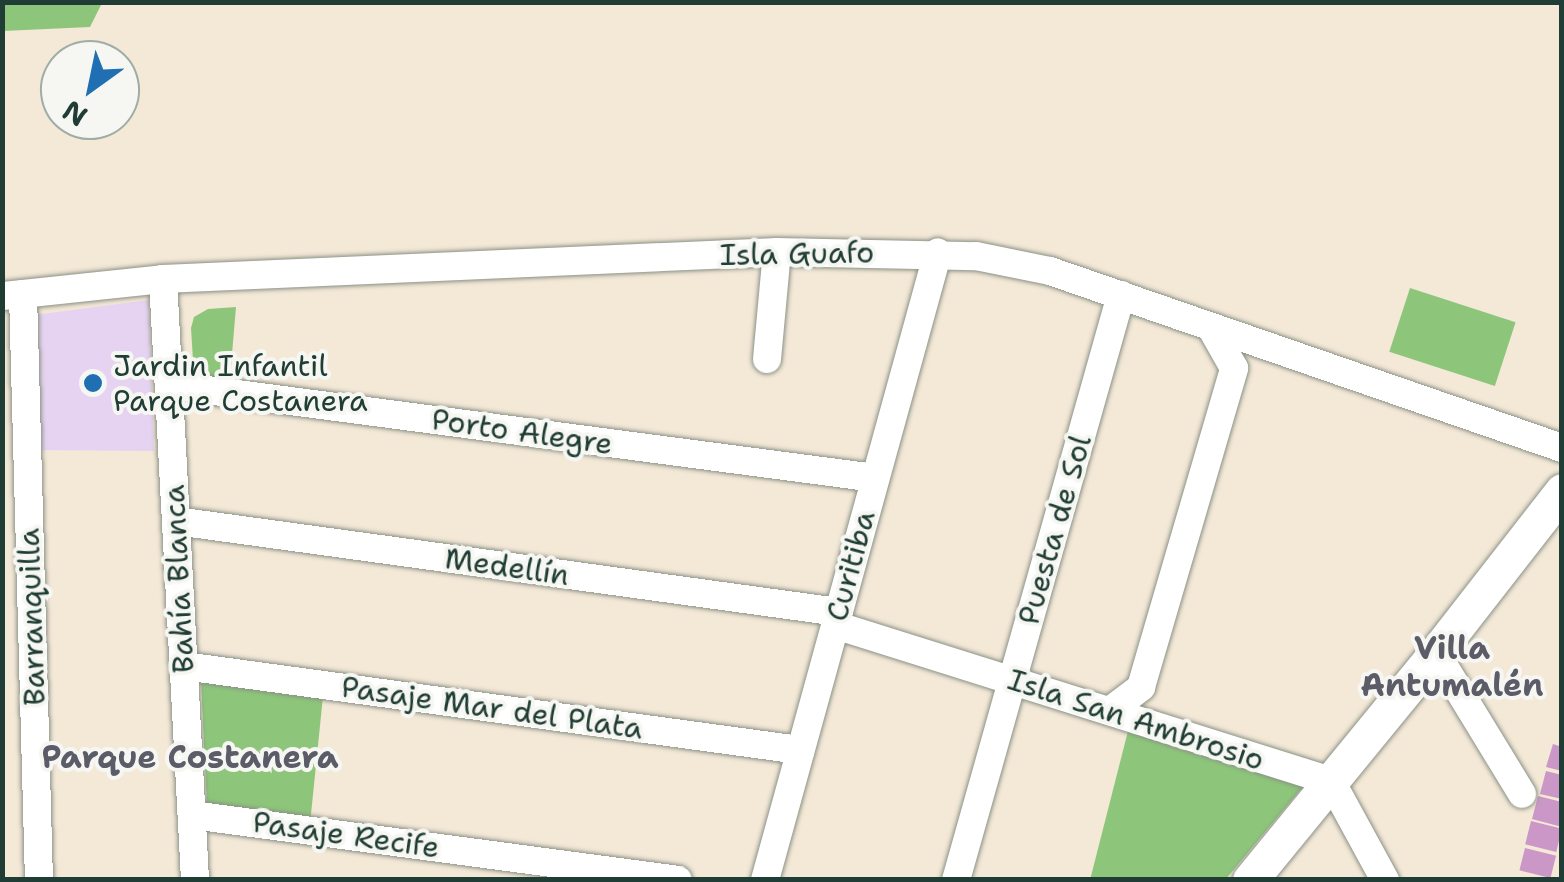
<!DOCTYPE html>
<html>
<head>
<meta charset="utf-8">
<style>
	body { margin:0 }
	#map { position:relative; width:1564px; height:882px; overflow:hidden; background:#f4e8d7; font-family:"Shantell Sans",sans-serif }
	div>[style] { position:absolute }
	.built>* { inset:0; background:#e5d3f1 }
	.green>* { inset:0; background:#8dc67a; transform-origin:0 0 }
	.building>* { inset:0; background:#ca97c6; transform-origin:0 0 }
	.roads { filter:drop-shadow(0 0 2px #8a9286) drop-shadow(0 0 2px #8a9286) }
	.minor>* { height:28px; margin:-14px; padding:0 14px; transform-origin:14px; border-radius:14px; background:#fff }
	.tertiary>* { height:35px; margin:-17.5px; padding:0 17.5px; transform-origin:17.5px; border-radius:17.5px; background:#fff }
	.dots>* { width:28px; height:28px; translate:-50% -50%; box-sizing:border-box; border:5px solid #f6f6f2; border-radius:50% }
	span { translate:-50% -50%; white-space:nowrap; text-align:center; line-height:1.15; -webkit-text-stroke:8px #f6f6f2; paint-order:stroke }
	.street-label { font-size:30px; color:#1f3d34 }
	.poi-label { font-size:30px; color:#1f3d34 }
	.left { translate:0 -50%; text-align:left }
	.neighbourhood-label { font-size:32px; color:#5b5c67; font-weight:700 }
	.frame { position:absolute; inset:0; border:5px solid #1f3d34; pointer-events:none }
	.north { position:absolute; left:40px; top:40px; width:100px; height:100px; box-sizing:border-box; background:#f6f6f2; border:2px solid #a0aca6; border-radius:50%; rotate:213deg; font-size:28px; font-weight:700; line-height:40px; text-align:center; color:#1f3d34 }
	.north::after { content:''; display:block; margin:auto; width:35px; height:45px; background:#1f6fb2; clip-path:polygon(50% 0,100% 100%,50% 72%,0 100%) }
</style>
</head>
<body>
<div id="map">
	<div class="built">
		<i style="clip-path:polygon(149px 300px,154px 451px,33px 450px,34px 315px)"></i>
	</div>
	<div class="green">
		<i style="clip-path:polygon(3px 2px,102px 2px,102px 3px,90px 27px,3px 31px)"></i>
		<i style="left:1410px;top:288px;width:111px;height:67px;rotate:18deg"></i>
		<i style="clip-path:polygon(236px 307px,229px 389px,194px 376px,191px 328px,194px 317px,208px 309px)"></i>
		<i style="clip-path:polygon(201px 681px,323px 696px,310px 824px,207px 807px)"></i>
		<i style="clip-path:polygon(1128px 731px,1306px 783px,1226px 879px,1090px 880px)"></i>
	</div>
	<div class="building">
		<i style="clip-path:polygon(1553px 744px,1562px 747px,1562px 771px,1546px 767px)"></i>
		<i style="clip-path:polygon(1546px 771px,1562px 775px,1562px 799px,1540px 794px)"></i>
		<i style="clip-path:polygon(1538px 796px,1562px 802px,1562px 827px,1532px 819px)"></i>
		<i style="left:1531px;top:821px;width:32px;height:24px;rotate:14deg"></i>
		<i style="left:1525px;top:848px;width:32px;height:23px;rotate:14deg"></i>
	</div>
	<div class="roads">
		<div class="minor">
			<i style="left:163px;top:279px;width:602px;rotate:86.95deg"></i>
			<i style="left:23px;top:294px;width:586px;rotate:88.44deg"></i>
			<i style="left:2px;top:296px;width:162px;rotate:-6deg"></i>
			<i style="left:163px;top:279px;width:615px;rotate:-2.52deg"></i>
			<i style="left:777px;top:252px;width:199px;rotate:1.2deg"></i>
			<i style="left:976px;top:256px;width:76px;rotate:11.5deg"></i>
			<i style="left:1050px;top:271px;width:542px;rotate:19.07deg"></i>
			<i style="left:767px;top:359px;width:107px;rotate:-84.7deg"></i>
			<i style="left:169px;top:385px;width:712px;rotate:7.5deg"></i>
			<i style="left:176px;top:521px;width:669px;rotate:7.82deg"></i>
			<i style="left:835px;top:625px;width:520px;rotate:17.46deg"></i>
			<i style="left:1331px;top:781px;width:113px;rotate:61.4deg"></i>
			<i style="left:1436px;top:653px;width:165px;rotate:58.6deg"></i>
			<i style="left:184px;top:666px;width:622px;rotate:7.77deg"></i>
			<i style="left:1111px;top:710px;width:38px;rotate:-37deg"></i>
			<i style="left:1141px;top:687px;width:332px;rotate:-73.7deg"></i>
			<i style="left:1234px;top:368px;width:43px;rotate:-119.6deg"></i>
			<i style="left:192px;top:815px;width:490px;rotate:7.6deg"></i>
			<i style="left:765px;top:880px;width:651px;rotate:-74.6deg"></i>
			<i style="left:956px;top:880px;width:608px;rotate:-74.25deg"></i>
		</div>
		<div class="tertiary">
			<i style="left:1250px;top:880px;width:293px;rotate:-50.7deg"></i>
			<i style="left:1436px;top:653px;width:205px;rotate:-52.1deg"></i>
		</div>
	</div>
	<div class="dots">
		<i style="left:93px;top:383px;background:#1f6fb2"></i>
	</div>
	<div class="street-label">
		<span style="left:797px;top:254px;rotate:-1deg">Isla Guafo</span>
		<span style="left:522px;top:432px;rotate:8deg">Porto Alegre</span>
		<span style="left:1055px;top:530px;rotate:-74deg">Puesta de Sol</span>
		<span style="left:851px;top:566px;rotate:-75deg">Curitiba</span>
		<span style="left:507px;top:567px;rotate:8deg">Medellín</span>
		<span style="left:179px;top:579px;rotate:-93deg">Bahía Blanca</span>
		<span style="left:32px;top:617px;rotate:-92deg">Barranquilla</span>
		<span style="left:492px;top:708px;rotate:8deg">Pasaje Mar del Plata</span>
		<span style="left:1136px;top:720px;rotate:18deg">Isla San Ambrosio</span>
		<span style="left:346px;top:835px;rotate:8deg">Pasaje Recife</span>
	</div>
	<div class="poi-label">
		<span class="left" style="left:113px;top:383px">Jardin Infantil<br>Parque Costanera</span>
	</div>
	<div class="neighbourhood-label">
		<span style="left:1452px;top:667px">Villa<br>Antumalén</span>
		<span style="left:190px;top:757px">Parque Costanera</span>
	</div>
	<div class="frame"></div>
	<div class="north">N</div>
</div>
</body>
</html>
